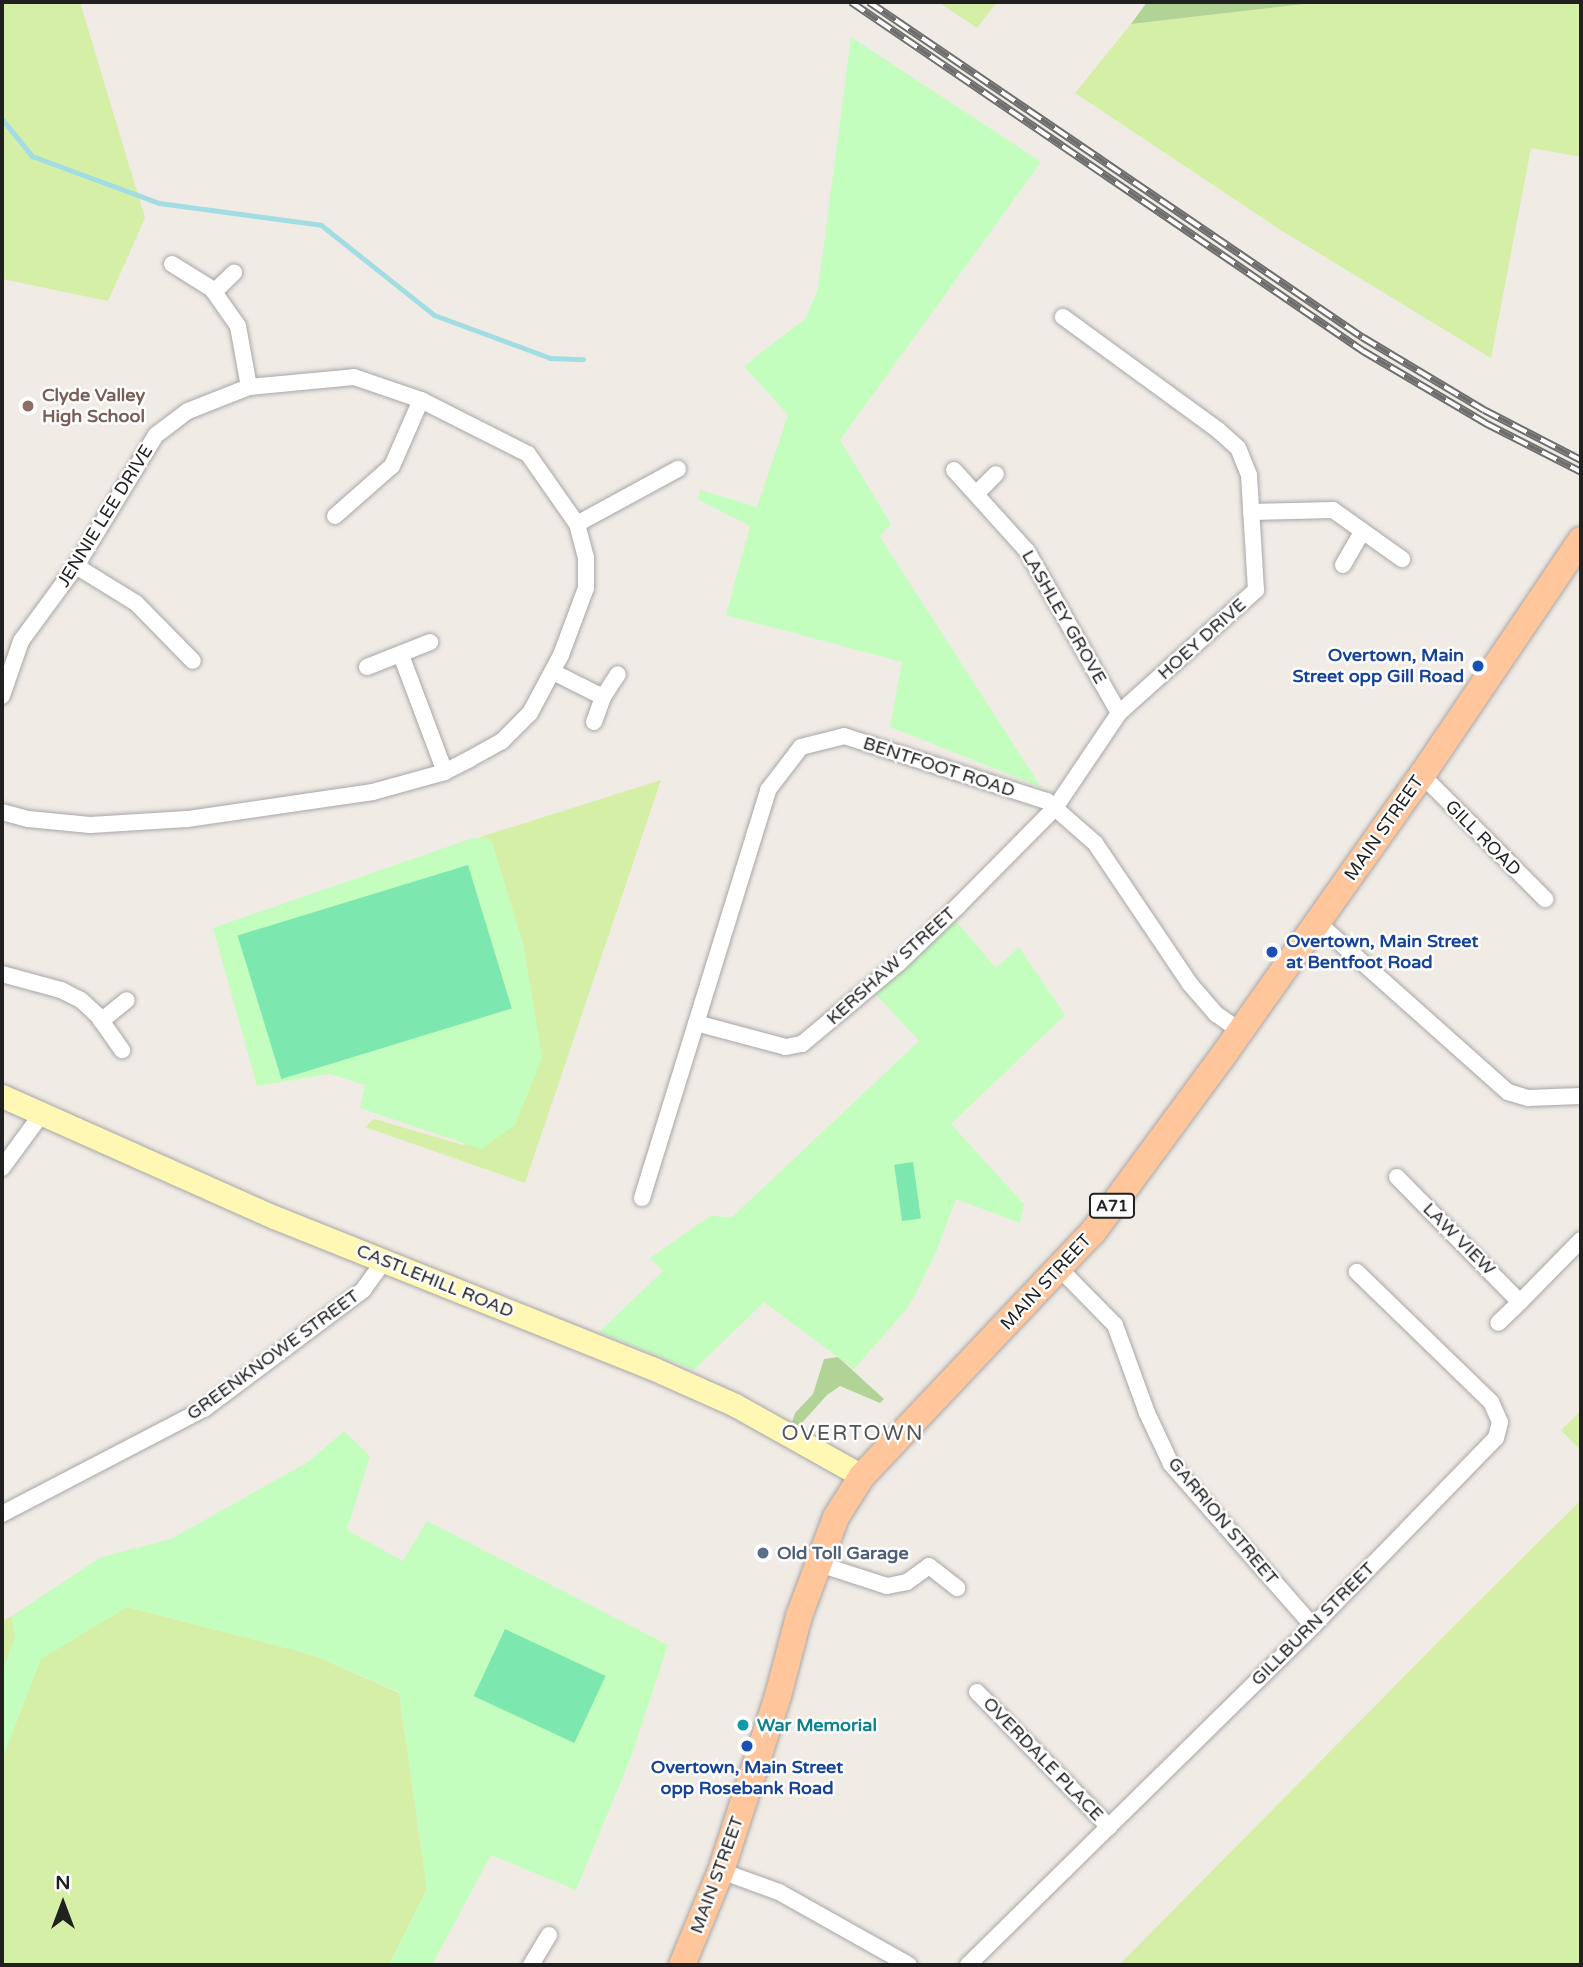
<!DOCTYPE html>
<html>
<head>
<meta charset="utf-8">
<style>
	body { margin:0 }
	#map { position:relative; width:1583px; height:1967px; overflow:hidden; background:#f1ebe5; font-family:"Varela Round",sans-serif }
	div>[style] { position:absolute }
	.grass>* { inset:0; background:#d5efa7 }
	.forest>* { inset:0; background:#b1d496 }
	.park>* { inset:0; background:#c3febf }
	.pitch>* { inset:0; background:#7ce7af; transform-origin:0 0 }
	.stream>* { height:5px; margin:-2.5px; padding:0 2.5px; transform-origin:2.5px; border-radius:2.5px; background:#a2dde3 }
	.roads { filter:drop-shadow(0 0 2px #a7a7a7) drop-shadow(0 0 2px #a7a7a7) }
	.street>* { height:16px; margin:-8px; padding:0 8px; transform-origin:8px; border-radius:8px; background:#fff }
	.secondary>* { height:23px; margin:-11.5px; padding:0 11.5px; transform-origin:11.5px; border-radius:11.5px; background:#fff8b5 }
	.primary>* { height:26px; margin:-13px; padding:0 13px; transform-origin:13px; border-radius:13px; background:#ffc69c }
	.rail>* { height:8px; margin-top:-4px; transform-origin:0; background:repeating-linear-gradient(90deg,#fff 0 16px,#6e6e6e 0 32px); box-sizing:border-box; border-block:2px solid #6e6e6e }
	.dots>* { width:19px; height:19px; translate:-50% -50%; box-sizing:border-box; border:4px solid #fff; border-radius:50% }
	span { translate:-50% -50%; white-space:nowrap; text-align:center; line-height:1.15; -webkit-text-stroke:5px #fff; paint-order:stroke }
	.shield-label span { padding:2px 5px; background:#fff; border:2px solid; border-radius:5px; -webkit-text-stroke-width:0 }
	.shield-label { font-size:16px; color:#202020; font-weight:700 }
	.education-label { font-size:18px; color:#785e54; font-weight:700 }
	.left { translate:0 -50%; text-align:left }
	.street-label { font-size:18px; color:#202020 }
	.transit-label { font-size:18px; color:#164399; font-weight:700 }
	.right { translate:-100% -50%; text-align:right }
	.service-label { font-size:18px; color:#4e5e75; font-weight:700 }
	.culture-label { font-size:18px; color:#0d838f; font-weight:700 }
	.quarter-label { font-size:21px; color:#535353; letter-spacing:2px }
	.frame { position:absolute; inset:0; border:4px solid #202020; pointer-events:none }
	.north { position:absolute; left:28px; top:1869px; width:70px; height:70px; -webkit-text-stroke:5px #fff; paint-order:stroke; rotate:0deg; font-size:19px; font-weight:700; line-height:28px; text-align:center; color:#202020 }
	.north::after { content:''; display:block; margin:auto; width:24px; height:32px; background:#202020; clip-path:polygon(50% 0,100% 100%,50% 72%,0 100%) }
</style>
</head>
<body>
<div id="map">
	<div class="grass">
		<i style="clip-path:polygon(2px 2px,80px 2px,145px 218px,108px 301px,2px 279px)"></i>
		<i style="clip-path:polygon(938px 2px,997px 2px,977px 28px)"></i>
		<i style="clip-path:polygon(1322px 2px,1581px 2px,1581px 157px,1531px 148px,1491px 358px,1279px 229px,1075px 93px,1131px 24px)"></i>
		<i style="clip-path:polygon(661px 780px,525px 1183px,365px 1127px,374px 1119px,463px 1145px,490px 1138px,494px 874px,480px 837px)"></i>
		<i style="clip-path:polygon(1581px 1411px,1581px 1451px,1561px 1430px)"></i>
		<i style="clip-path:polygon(1581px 1500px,1581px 1965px,1119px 1965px,1455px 1625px)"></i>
		<i style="clip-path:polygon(127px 1607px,313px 1655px,399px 1693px,427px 1889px,389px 1965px,2px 1965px,2px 1759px,41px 1658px)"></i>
		<i style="clip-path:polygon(12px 1616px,15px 1638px,2px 1674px,2px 1621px)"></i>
	</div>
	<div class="forest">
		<i style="clip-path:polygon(1147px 2px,1322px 2px,1131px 24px)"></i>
		<i style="clip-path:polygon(838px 1357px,884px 1399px,880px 1403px,840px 1386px,827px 1395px,799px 1426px,792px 1422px,795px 1413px,813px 1394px,824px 1359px)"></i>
	</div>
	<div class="park">
		<i style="clip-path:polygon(851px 37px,1041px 162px,840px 440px,891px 524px,880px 537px,1041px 787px,890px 727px,902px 662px,726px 615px,750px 526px,697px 499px,701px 490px,757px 507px,788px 415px,744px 366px,806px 318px,818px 289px)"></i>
		<i style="clip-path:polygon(473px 838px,491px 839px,523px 943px,542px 1058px,515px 1125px,481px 1149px,360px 1108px,365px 1085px,330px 1074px,257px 1086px,213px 928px)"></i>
		<i style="clip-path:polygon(956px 921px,996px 968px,1019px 947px,1065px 1015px,951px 1124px,1024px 1204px,1020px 1223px,956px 1199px,936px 1252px,914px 1297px,906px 1310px,854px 1369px,764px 1302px,694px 1370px,599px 1332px,663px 1271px,650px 1258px,710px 1216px,732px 1217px,919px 1041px,876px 994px)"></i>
		<i style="clip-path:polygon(344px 1431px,370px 1456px,347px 1530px,403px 1561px,427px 1521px,668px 1645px,631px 1757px,576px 1890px,491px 1855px,432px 1965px,389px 1965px,427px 1889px,399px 1692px,313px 1655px,127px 1607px,41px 1659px,2px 1759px,2px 1674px,15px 1638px,12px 1616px,101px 1557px,171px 1539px,308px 1462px)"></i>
	</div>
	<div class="pitch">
		<i style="left:468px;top:865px;width:150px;height:241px;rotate:73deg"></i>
		<i style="left:913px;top:1162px;width:57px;height:19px;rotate:82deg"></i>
		<i style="left:505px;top:1629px;width:111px;height:74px;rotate:25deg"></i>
	</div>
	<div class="stream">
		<i style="left:2px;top:119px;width:48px;rotate:51deg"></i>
		<i style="left:32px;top:156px;width:135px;rotate:20.3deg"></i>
		<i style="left:159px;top:203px;width:163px;rotate:7.7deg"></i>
		<i style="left:321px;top:225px;width:144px;rotate:38.5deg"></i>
		<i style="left:434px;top:315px;width:124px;rotate:20.3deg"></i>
		<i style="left:550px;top:358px;width:33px;rotate:2deg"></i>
	</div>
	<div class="roads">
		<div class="street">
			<i style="left:172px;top:264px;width:47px;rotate:32deg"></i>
			<i style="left:212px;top:289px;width:45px;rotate:54.9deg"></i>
			<i style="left:238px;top:326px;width:62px;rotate:79.8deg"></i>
			<i style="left:214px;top:292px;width:28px;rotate:-44deg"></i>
			<i style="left:954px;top:470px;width:109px;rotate:48deg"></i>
			<i style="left:1027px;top:551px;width:186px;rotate:60.4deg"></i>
			<i style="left:976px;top:494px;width:28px;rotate:-45deg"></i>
			<i style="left:1251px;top:512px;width:82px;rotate:-1.4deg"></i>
			<i style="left:1333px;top:510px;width:85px;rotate:35.4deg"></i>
			<i style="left:335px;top:516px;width:76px;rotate:-41.3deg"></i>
			<i style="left:392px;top:466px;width:72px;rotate:-66.3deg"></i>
			<i style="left:577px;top:524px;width:115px;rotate:-28.6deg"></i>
			<i style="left:1343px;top:565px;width:39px;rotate:-60deg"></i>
			<i style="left:76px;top:566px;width:70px;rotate:31.7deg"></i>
			<i style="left:136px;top:603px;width:81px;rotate:45.5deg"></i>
			<i style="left:401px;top:655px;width:125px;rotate:69.4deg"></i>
			<i style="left:367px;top:667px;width:68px;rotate:-21.6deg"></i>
			<i style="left:553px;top:672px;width:56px;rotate:26.6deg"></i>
			<i style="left:2px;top:696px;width:58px;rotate:-70.9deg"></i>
			<i style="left:21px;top:641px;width:93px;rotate:-53.7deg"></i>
			<i style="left:76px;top:566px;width:153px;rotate:-58.6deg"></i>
			<i style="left:156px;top:435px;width:40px;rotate:-37deg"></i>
			<i style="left:188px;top:411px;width:66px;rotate:-21.5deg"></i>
			<i style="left:249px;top:387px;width:105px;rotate:-5.4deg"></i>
			<i style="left:354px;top:377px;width:71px;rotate:18.9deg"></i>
			<i style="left:421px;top:400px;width:120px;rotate:26.8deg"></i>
			<i style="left:528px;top:454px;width:85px;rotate:55deg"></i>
			<i style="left:577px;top:524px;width:35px;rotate:75deg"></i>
			<i style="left:586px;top:558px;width:30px;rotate:90deg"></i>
			<i style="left:586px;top:588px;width:72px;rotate:110.5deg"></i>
			<i style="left:561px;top:655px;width:66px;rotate:118.1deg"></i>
			<i style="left:530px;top:713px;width:40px;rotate:135deg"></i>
			<i style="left:502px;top:741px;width:37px;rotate:151deg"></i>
			<i style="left:470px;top:759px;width:28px;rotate:153deg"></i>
			<i style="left:445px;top:772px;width:75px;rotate:164.5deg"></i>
			<i style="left:373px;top:792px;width:188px;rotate:171.7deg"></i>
			<i style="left:187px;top:819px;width:97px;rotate:176.5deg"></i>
			<i style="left:90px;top:825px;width:62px;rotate:-174.5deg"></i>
			<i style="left:28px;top:819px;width:27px;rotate:-165deg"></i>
			<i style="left:594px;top:722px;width:27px;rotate:-70deg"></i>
			<i style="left:603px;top:697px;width:27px;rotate:-57deg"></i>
			<i style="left:1422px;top:775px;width:175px;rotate:45.2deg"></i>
			<i style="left:1317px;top:922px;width:256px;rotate:41.7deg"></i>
			<i style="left:1508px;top:1092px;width:21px;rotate:17deg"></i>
			<i style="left:1528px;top:1098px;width:53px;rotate:-2.2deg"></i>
			<i style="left:2px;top:974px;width:61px;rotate:15.2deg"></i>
			<i style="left:61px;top:990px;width:22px;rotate:27deg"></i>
			<i style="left:81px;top:1000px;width:23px;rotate:43deg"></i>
			<i style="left:98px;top:1016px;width:42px;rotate:54.8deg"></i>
			<i style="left:101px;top:1021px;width:33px;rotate:-39deg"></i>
			<i style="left:696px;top:1023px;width:93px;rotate:14.9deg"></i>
			<i style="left:786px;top:1047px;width:16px;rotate:-11deg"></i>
			<i style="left:802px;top:1044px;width:126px;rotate:-39.9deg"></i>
			<i style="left:899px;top:963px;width:82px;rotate:-44deg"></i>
			<i style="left:958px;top:906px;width:138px;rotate:-45.3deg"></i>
			<i style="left:1055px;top:808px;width:115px;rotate:-56deg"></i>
			<i style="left:1119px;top:713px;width:184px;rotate:-41.9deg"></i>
			<i style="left:1256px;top:590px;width:115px;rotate:-93.5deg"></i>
			<i style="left:1249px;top:475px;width:29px;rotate:-112deg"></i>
			<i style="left:1238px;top:448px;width:27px;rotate:-138deg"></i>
			<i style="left:1218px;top:430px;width:192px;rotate:-143.9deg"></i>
			<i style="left:2px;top:1168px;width:66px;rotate:-53.7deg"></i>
			<i style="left:1397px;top:1177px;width:175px;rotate:45.5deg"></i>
			<i style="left:1520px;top:1302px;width:30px;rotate:136deg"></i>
			<i style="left:642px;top:1198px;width:427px;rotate:-72.8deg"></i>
			<i style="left:768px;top:790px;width:54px;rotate:-52.5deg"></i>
			<i style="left:801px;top:747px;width:44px;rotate:-14.3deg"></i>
			<i style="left:844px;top:736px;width:213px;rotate:17.8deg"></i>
			<i style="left:1047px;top:801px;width:64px;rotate:41.2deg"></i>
			<i style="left:1095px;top:843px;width:170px;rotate:56deg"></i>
			<i style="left:1190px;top:984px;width:40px;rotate:49deg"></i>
			<i style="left:1216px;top:1014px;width:29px;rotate:35deg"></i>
			<i style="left:1060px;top:1269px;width:78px;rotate:45.5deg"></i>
			<i style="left:1115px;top:1325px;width:94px;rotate:70deg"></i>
			<i style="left:1147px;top:1413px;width:56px;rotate:64.8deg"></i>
			<i style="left:1171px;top:1464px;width:215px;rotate:48.8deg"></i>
			<i style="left:1520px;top:1302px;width:87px;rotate:-45.5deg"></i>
			<i style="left:2px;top:1514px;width:228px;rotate:-27.5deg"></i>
			<i style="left:204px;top:1409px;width:199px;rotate:-36.8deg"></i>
			<i style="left:363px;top:1290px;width:36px;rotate:-54deg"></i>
			<i style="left:819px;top:1564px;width:71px;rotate:17.9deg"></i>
			<i style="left:887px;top:1586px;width:20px;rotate:-11deg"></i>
			<i style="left:907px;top:1582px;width:27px;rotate:-36deg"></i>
			<i style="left:929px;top:1566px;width:36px;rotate:38deg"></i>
			<i style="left:977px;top:1692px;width:189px;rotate:45.6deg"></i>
			<i style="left:721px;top:1871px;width:62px;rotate:19.9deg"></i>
			<i style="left:779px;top:1892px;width:149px;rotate:29.3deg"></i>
			<i style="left:531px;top:1965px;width:35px;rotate:-59deg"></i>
			<i style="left:968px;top:1965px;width:484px;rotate:-44.5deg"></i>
			<i style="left:1313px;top:1626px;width:262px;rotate:-45.8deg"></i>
			<i style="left:1496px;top:1438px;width:16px;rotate:-76deg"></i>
			<i style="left:1500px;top:1422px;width:22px;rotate:-114deg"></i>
			<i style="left:1491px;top:1402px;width:187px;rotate:-135.9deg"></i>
		</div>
		<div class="secondary">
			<i style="left:2px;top:1096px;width:298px;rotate:24deg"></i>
			<i style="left:274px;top:1217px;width:407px;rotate:21.8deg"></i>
			<i style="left:652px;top:1368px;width:91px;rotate:24deg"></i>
			<i style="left:735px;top:1405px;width:145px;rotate:29.2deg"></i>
		</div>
		<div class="primary">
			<i style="left:682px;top:1965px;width:102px;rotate:-67.5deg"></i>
			<i style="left:721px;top:1871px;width:184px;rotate:-72deg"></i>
			<i style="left:778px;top:1696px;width:83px;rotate:-75.3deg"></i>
			<i style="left:799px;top:1616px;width:106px;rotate:-69.5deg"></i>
			<i style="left:836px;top:1517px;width:49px;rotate:-57.6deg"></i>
			<i style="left:862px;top:1476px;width:336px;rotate:-46.6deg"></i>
			<i style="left:1093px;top:1232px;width:214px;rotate:-53.6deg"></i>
			<i style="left:1220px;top:1060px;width:349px;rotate:-54.7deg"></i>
			<i style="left:1422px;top:775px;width:284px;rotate:-55.9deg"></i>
		</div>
	</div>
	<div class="rail">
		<i style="left:851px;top:2px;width:620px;rotate:34.28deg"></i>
		<i style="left:1363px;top:351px;width:142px;rotate:30.5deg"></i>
		<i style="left:1485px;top:423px;width:108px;rotate:27deg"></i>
		<i style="left:869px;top:2px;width:596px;rotate:34.2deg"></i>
		<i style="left:1362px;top:337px;width:142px;rotate:30.9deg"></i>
		<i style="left:1484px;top:410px;width:109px;rotate:27.3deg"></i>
	</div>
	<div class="dots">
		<i style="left:28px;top:406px;background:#8d6e63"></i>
		<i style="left:1478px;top:666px;background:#1a4fb4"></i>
		<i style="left:1272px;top:952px;background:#1a4fb4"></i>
		<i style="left:763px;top:1553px;background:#5c6f8a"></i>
		<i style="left:743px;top:1725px;background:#0f9aa8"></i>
		<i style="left:747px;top:1746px;background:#1a4fb4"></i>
	</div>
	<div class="shield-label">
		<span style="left:1112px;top:1206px">A71</span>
	</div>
	<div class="education-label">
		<span class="left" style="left:42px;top:406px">Clyde Valley<br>High School</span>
	</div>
	<div class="street-label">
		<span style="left:105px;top:516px;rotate:-58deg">JENNIE LEE DRIVE</span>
		<span style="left:1064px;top:617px;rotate:60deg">LASHLEY GROVE</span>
		<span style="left:1202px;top:639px;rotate:-42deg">HOEY DRIVE</span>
		<span style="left:939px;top:767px;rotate:18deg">BENTFOOT ROAD</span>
		<span style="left:1384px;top:828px;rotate:-55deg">MAIN STREET</span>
		<span style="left:1483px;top:838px;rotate:45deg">GILL ROAD</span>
		<span style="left:891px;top:966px;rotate:-42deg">KERSHAW STREET</span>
		<span style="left:1459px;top:1239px;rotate:45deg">LAW VIEW</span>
		<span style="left:435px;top:1281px;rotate:22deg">CASTLEHILL ROAD</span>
		<span style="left:1046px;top:1282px;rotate:-47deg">MAIN STREET</span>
		<span style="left:273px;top:1355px;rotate:-36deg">GREENKNOWE STREET</span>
		<span style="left:1223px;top:1521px;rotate:50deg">GARRION STREET</span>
		<span style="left:1313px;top:1624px;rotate:-45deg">GILLBURN STREET</span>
		<span style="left:1043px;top:1759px;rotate:46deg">OVERDALE PLACE</span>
		<span style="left:717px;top:1875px;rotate:-70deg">MAIN STREET</span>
	</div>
	<div class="transit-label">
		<span class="right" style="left:1464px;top:666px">Overtown, Main<br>Street opp Gill Road</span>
		<span class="left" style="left:1286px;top:952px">Overtown, Main Street<br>at Bentfoot Road</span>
		<span style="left:747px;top:1778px">Overtown, Main Street<br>opp Rosebank Road</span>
	</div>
	<div class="service-label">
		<span class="left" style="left:777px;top:1553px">Old Toll Garage</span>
	</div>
	<div class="culture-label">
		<span class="left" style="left:757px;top:1725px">War Memorial</span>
	</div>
	<div class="quarter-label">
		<span style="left:853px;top:1434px">OVERTOWN</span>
	</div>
	<div class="frame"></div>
	<div class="north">N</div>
</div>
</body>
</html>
